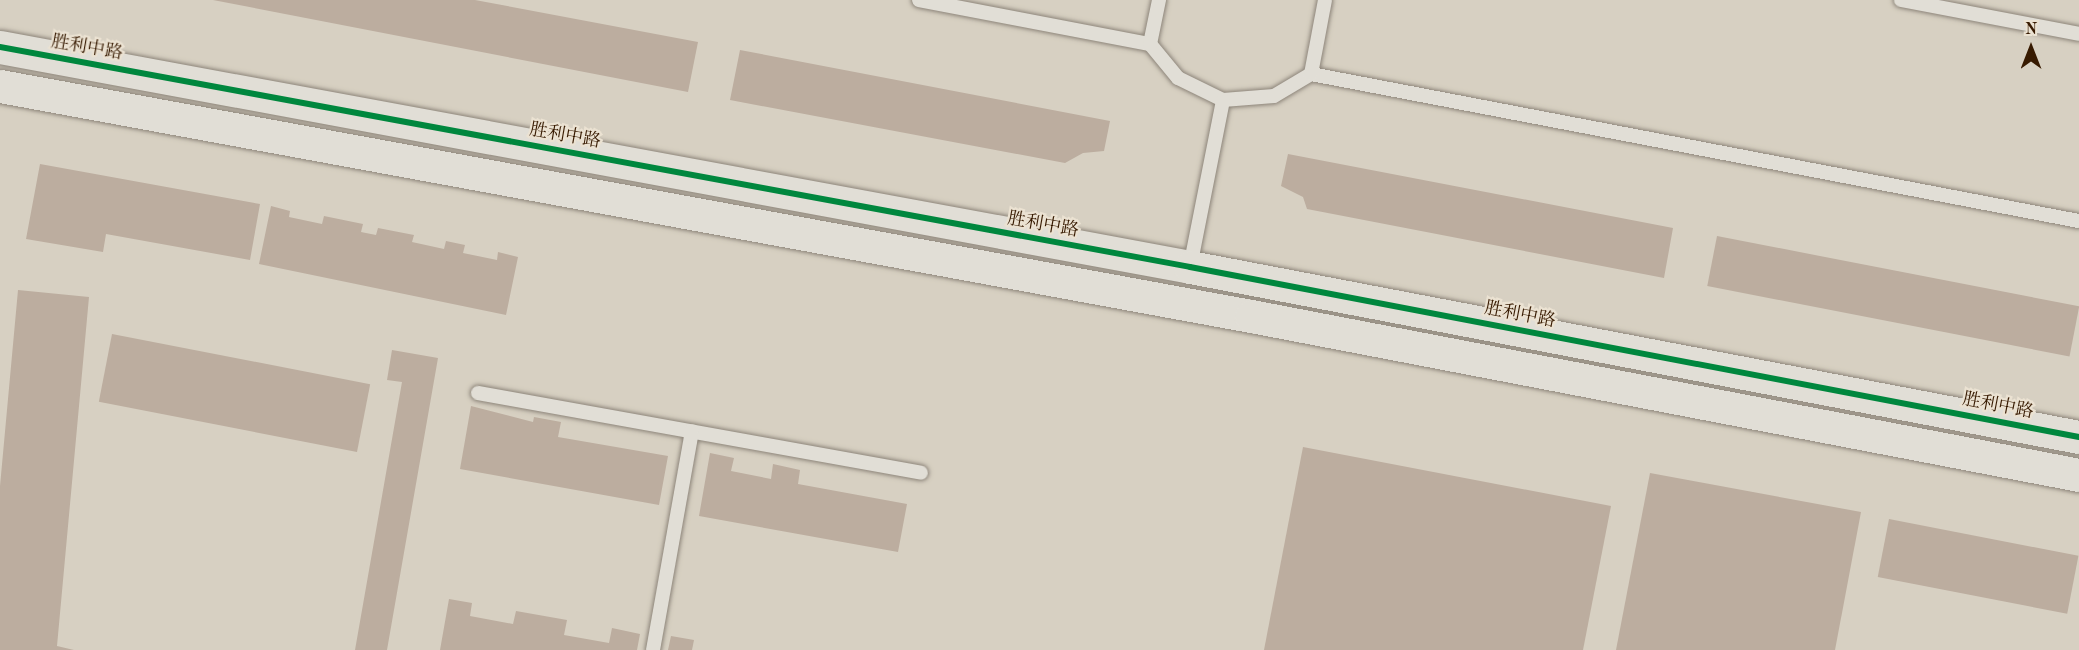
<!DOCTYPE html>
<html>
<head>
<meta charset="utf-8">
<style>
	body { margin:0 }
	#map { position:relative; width:2079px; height:650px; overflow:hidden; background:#d7d0c2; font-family:"Old Standard TT","Noto Serif SC",serif }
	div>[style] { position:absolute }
	.building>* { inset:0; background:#bcad9f; transform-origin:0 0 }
	.roads { filter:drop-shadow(0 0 2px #8d857a) drop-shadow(0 0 2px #8d857a) }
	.service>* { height:14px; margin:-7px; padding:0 7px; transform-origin:7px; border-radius:7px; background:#e1ded6 }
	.tertiary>* { height:33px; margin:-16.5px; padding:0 16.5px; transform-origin:16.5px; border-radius:16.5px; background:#e1ded6 }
	.cycleway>* { height:6px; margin:-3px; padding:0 3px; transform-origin:3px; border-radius:3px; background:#00873e }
	span { translate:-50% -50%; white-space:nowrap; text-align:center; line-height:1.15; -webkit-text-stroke:4.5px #ebe2d2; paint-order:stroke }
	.street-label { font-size:18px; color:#371a01 }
	.north { position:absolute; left:2001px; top:18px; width:60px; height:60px; -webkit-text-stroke:4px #ebe2d2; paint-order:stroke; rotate:0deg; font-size:16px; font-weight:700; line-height:24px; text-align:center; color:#371a01 }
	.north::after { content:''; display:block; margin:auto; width:21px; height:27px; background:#371a01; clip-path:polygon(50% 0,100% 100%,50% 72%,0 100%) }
</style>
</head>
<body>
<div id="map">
	<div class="building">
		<i style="clip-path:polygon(213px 0,475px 0,698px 42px,688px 92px)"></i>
		<i style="clip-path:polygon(740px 50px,1110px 121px,1104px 151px,1083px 153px,1065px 163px,730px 100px)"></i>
		<i style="clip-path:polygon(1288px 154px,1673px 228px,1664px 278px,1307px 209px,1303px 197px,1281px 186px)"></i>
		<i style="clip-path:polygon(40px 164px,260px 204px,250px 260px,106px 234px,103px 252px,26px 239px)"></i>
		<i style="clip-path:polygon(271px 206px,290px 211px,289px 217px,322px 224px,324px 216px,363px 224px,361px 232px,376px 235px,378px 228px,414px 235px,412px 242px,444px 249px,446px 241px,465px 245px,463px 253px,497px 260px,498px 252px,518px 257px,506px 315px,259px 264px)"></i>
		<i style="left:1717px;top:236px;width:369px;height:51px;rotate:11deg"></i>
		<i style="clip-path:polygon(18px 290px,89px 297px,57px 646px,74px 650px,0 650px,0 486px)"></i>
		<i style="left:112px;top:334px;width:263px;height:69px;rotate:11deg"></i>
		<i style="clip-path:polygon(392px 350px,438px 358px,387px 650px,355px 650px,402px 382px,387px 380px)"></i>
		<i style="clip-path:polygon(471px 406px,533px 422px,534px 417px,561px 422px,558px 437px,668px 456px,659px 505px,460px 469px)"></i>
		<i style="clip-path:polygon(1303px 447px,1611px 506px,1583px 650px,1264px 650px)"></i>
		<i style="clip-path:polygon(710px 453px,734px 458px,731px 471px,771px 479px,773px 464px,800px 470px,798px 484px,907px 504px,898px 552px,699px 516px)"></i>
		<i style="clip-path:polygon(1650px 473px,1861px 512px,1835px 650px,1616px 650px)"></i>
		<i style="left:1889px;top:519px;width:193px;height:59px;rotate:11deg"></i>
		<i style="clip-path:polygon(449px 599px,472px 603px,470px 616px,513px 624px,516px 611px,567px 620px,564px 635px,609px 643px,612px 628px,640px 634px,637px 650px,440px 650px)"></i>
		<i style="clip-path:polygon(671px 636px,694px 640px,692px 650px,668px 650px)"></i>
	</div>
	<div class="roads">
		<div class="service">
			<i style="left:919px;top:0;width:235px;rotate:10.8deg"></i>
			<i style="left:1150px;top:44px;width:44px;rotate:50.5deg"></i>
			<i style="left:1178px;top:78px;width:50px;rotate:26.1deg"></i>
			<i style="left:1223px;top:100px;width:51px;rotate:-4.5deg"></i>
			<i style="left:1274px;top:96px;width:43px;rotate:-30.7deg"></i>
			<i style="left:1311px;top:74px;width:782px;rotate:10.84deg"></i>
			<i style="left:1901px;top:0;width:181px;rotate:10.8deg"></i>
			<i style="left:1150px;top:44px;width:45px;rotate:-78.4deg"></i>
			<i style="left:1311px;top:74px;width:75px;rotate:-79.3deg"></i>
			<i style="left:1190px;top:267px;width:170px;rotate:-78.8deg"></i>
			<i style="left:478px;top:393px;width:450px;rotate:10.2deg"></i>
			<i style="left:653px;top:650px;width:222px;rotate:-79.9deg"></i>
		</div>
		<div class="tertiary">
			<i style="left:0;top:47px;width:1210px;rotate:10.47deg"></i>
			<i style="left:1190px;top:267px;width:905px;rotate:10.83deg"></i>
			<i style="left:0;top:86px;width:1272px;rotate:10.42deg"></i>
			<i style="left:1251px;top:316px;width:843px;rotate:10.87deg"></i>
		</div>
	</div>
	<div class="cycleway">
		<i style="left:0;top:47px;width:1210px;rotate:10.47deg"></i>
		<i style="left:1190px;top:267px;width:905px;rotate:10.83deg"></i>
	</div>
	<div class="street-label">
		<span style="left:87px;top:48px;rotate:10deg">胜利中路</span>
		<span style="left:565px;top:136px;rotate:10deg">胜利中路</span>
		<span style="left:1043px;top:225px;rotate:10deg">胜利中路</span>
		<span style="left:1520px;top:315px;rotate:11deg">胜利中路</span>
		<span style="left:1998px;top:406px;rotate:11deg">胜利中路</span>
	</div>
	<div class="north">N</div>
</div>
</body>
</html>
